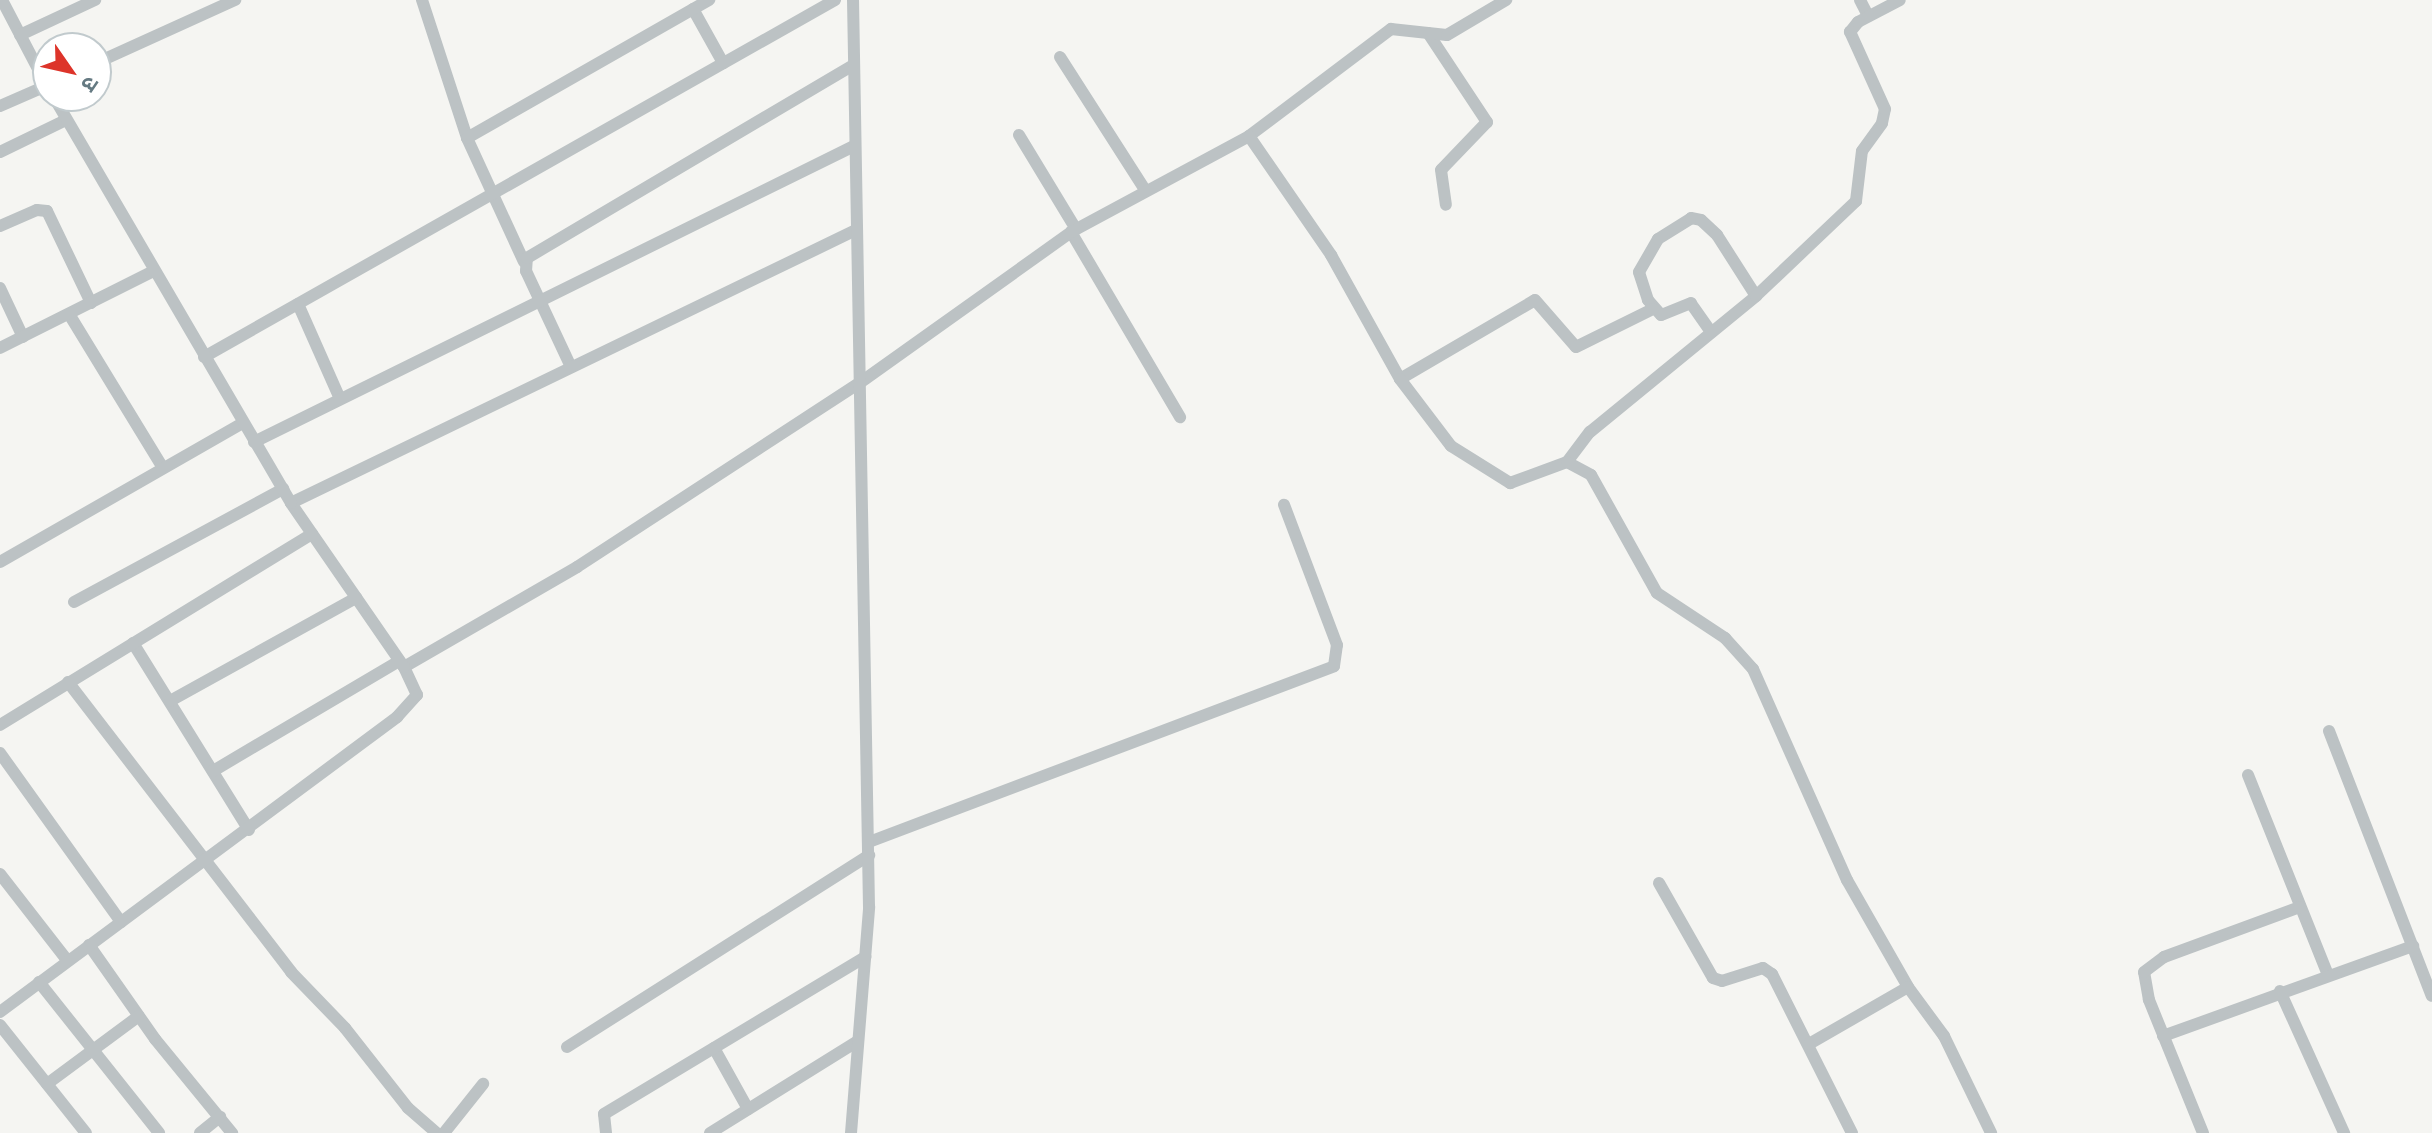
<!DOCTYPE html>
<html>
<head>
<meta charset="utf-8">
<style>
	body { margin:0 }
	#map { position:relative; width:2432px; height:1133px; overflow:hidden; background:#f5f5f2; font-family:Mulish,"Noto Sans Devanagari",sans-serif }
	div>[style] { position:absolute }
	.minor>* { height:12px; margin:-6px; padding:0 6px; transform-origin:6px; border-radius:6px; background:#bcc2c4 }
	span { translate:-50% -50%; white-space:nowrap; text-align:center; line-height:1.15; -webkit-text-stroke:8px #fff; paint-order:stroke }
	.north { position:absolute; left:32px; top:32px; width:80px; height:80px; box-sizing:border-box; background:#fff; border:2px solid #c1cacd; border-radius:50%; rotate:124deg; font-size:22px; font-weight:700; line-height:32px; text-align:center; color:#657a82 }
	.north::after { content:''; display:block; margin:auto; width:28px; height:36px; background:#dd342a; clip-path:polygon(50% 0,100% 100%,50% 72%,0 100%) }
</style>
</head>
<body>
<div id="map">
	<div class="minor">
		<i style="left:2px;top:0;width:99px;rotate:62.4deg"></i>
		<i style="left:422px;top:0;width:145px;rotate:71.9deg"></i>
		<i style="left:467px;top:138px;width:136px;rotate:65.3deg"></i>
		<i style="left:1860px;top:0;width:18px;rotate:63deg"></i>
		<i style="left:693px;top:9px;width:62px;rotate:60.9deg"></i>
		<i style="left:1428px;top:33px;width:107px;rotate:56.5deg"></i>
		<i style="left:1487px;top:122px;width:66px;rotate:133.8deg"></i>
		<i style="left:1441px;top:170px;width:35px;rotate:82deg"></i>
		<i style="left:20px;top:35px;width:83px;rotate:-25deg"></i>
		<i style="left:1060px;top:57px;width:158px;rotate:57.4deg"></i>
		<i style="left:96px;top:63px;width:153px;rotate:-24.4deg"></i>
		<i style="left:0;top:106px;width:52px;rotate:-23.6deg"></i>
		<i style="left:1019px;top:135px;width:110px;rotate:58.8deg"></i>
		<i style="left:1249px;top:136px;width:178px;rotate:-37deg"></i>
		<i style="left:1391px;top:29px;width:56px;rotate:6.1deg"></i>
		<i style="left:1447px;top:35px;width:69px;rotate:-30.7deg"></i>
		<i style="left:467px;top:138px;width:279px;rotate:-29.7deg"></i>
		<i style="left:0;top:152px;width:73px;rotate:-25.9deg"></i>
		<i style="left:0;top:226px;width:40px;rotate:-23.4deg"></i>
		<i style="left:37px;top:210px;width:10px;rotate:6deg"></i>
		<i style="left:47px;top:211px;width:102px;rotate:64.4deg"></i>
		<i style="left:1071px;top:232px;width:215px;rotate:59.5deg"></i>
		<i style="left:0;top:288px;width:54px;rotate:64.9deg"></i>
		<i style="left:298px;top:304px;width:104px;rotate:66.1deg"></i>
		<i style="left:69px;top:314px;width:180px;rotate:58.6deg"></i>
		<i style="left:1711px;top:332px;width:35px;rotate:-125deg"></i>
		<i style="left:1691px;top:303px;width:32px;rotate:158deg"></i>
		<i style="left:1661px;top:315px;width:20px;rotate:-131deg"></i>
		<i style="left:1648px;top:300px;width:29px;rotate:-108deg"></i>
		<i style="left:1639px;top:272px;width:38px;rotate:-60deg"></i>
		<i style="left:1658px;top:239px;width:39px;rotate:-32deg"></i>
		<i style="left:1691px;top:218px;width:10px;rotate:11deg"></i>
		<i style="left:1701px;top:220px;width:22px;rotate:43deg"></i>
		<i style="left:1717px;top:235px;width:72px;rotate:57.4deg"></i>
		<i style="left:0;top:348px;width:172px;rotate:-26.6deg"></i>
		<i style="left:204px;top:357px;width:725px;rotate:-29.5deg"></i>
		<i style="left:571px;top:367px;width:106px;rotate:-115.1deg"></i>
		<i style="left:526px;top:271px;width:13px;rotate:-86deg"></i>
		<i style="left:527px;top:258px;width:379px;rotate:-30.6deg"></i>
		<i style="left:1400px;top:379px;width:156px;rotate:-30.3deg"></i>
		<i style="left:1535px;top:300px;width:62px;rotate:48.9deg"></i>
		<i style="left:1576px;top:347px;width:86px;rotate:-26.3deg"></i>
		<i style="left:254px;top:442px;width:669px;rotate:-26.26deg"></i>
		<i style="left:1567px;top:462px;width:38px;rotate:-53deg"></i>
		<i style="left:1590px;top:432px;width:215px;rotate:-39.3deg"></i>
		<i style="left:1756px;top:296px;width:138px;rotate:-43.5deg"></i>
		<i style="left:1856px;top:201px;width:50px;rotate:-83.2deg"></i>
		<i style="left:1862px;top:151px;width:34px;rotate:-54deg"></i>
		<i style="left:1882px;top:123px;width:14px;rotate:-78deg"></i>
		<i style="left:1885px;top:109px;width:85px;rotate:-114.4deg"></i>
		<i style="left:1850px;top:32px;width:13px;rotate:-51deg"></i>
		<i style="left:1858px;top:22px;width:47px;rotate:-27.6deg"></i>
		<i style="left:291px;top:503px;width:627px;rotate:-25.79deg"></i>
		<i style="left:0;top:562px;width:280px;rotate:-29.8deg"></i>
		<i style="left:74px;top:602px;width:238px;rotate:-28.4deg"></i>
		<i style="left:133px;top:643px;width:220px;rotate:58.2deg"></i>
		<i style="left:404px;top:667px;width:200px;rotate:-30deg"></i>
		<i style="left:577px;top:567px;width:339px;rotate:-33.1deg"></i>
		<i style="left:861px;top:382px;width:258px;rotate:-35.5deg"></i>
		<i style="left:1071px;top:232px;width:202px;rotate:-28.3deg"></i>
		<i style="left:1249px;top:136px;width:145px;rotate:55.4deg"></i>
		<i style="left:1331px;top:255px;width:142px;rotate:60.9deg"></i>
		<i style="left:1400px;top:379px;width:84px;rotate:52.7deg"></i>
		<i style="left:1451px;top:446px;width:70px;rotate:32.1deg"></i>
		<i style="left:1510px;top:483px;width:61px;rotate:-20.2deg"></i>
		<i style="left:1567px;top:462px;width:27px;rotate:28deg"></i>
		<i style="left:1591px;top:475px;width:135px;rotate:60.8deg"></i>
		<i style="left:1657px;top:593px;width:82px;rotate:33.5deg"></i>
		<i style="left:1725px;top:638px;width:42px;rotate:47.9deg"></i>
		<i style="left:1753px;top:669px;width:231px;rotate:66deg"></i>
		<i style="left:1847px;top:880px;width:123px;rotate:60.3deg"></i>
		<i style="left:1908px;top:987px;width:61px;rotate:53.7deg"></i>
		<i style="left:1944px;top:1036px;width:108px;rotate:64.1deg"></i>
		<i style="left:68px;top:682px;width:366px;rotate:52.4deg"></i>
		<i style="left:291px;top:972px;width:78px;rotate:46deg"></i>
		<i style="left:345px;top:1028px;width:102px;rotate:51.8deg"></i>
		<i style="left:408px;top:1108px;width:38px;rotate:41deg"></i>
		<i style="left:170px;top:701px;width:213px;rotate:-29deg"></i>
		<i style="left:0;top:725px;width:366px;rotate:-31.5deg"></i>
		<i style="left:2329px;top:731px;width:284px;rotate:68.8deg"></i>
		<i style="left:0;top:753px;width:208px;rotate:54.4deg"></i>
		<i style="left:213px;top:771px;width:216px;rotate:-30.6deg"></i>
		<i style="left:2248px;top:775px;width:213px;rotate:68.2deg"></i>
		<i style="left:869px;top:842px;width:497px;rotate:-20.7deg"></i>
		<i style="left:1334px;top:666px;width:21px;rotate:-82deg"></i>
		<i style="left:1337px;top:645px;width:150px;rotate:-110.7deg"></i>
		<i style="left:0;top:874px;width:109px;rotate:52.1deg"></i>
		<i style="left:1659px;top:883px;width:109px;rotate:60.4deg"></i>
		<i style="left:1713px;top:978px;width:9px;rotate:18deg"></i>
		<i style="left:1722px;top:981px;width:43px;rotate:-17.6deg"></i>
		<i style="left:1763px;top:968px;width:11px;rotate:34deg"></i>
		<i style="left:1772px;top:974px;width:178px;rotate:63.3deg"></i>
		<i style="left:89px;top:945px;width:115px;rotate:54.9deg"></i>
		<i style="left:155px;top:1039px;width:122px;rotate:50.7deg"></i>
		<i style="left:39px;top:982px;width:193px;rotate:51.5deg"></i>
		<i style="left:2280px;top:991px;width:156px;rotate:65.7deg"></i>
		<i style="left:0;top:1012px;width:495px;rotate:-36.6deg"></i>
		<i style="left:397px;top:717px;width:30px;rotate:-48deg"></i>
		<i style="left:417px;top:695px;width:31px;rotate:-115deg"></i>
		<i style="left:404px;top:667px;width:199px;rotate:-124.6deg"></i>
		<i style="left:291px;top:503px;width:471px;rotate:-120.3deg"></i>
		<i style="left:0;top:1025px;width:138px;rotate:51.5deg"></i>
		<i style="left:2163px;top:1036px;width:266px;rotate:-19.8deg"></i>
		<i style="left:1809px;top:1044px;width:114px;rotate:-29.9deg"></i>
		<i style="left:567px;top:1047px;width:358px;rotate:-32.4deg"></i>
		<i style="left:714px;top:1048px;width:70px;rotate:60.9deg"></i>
		<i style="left:47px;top:1084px;width:114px;rotate:-36.5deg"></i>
		<i style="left:200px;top:1133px;width:26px;rotate:-39deg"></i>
		<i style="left:444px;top:1133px;width:63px;rotate:-51.5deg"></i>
		<i style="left:606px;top:1133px;width:19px;rotate:-96deg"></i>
		<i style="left:604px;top:1114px;width:305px;rotate:-31deg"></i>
		<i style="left:710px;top:1133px;width:174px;rotate:-31.9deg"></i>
		<i style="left:851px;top:1133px;width:227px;rotate:-85.4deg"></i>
		<i style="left:869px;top:907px;width:907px;rotate:-91.01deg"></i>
		<i style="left:2203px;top:1133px;width:144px;rotate:-112.1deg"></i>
		<i style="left:2149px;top:1000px;width:28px;rotate:-100deg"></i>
		<i style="left:2144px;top:972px;width:25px;rotate:-37deg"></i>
		<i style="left:2164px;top:957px;width:145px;rotate:-20.2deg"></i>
	</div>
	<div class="north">उ</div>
</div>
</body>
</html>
